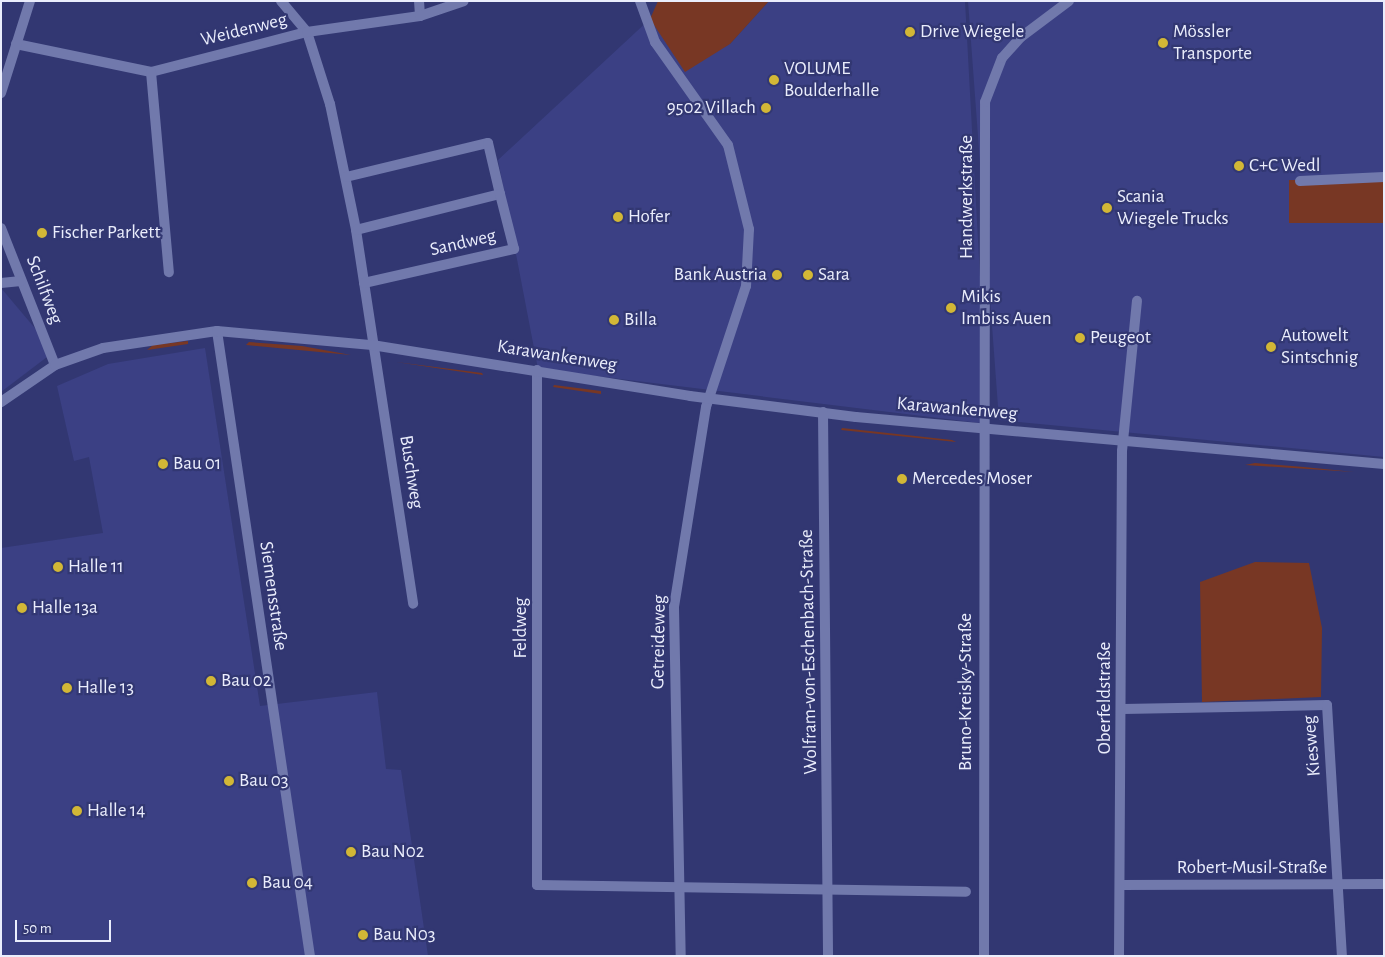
<!DOCTYPE html>
<html>
<head>
<meta charset="utf-8">
<style>
	body { margin:0 }
	#map { position:relative; width:1385px; height:957px; overflow:hidden; background:#323772; font-family:"Alegreya Sans",sans-serif }
	div>[style] { position:absolute }
	.built>* { inset:0; background:#3b4084 }
	.green>* { inset:0; background:#783724; transform-origin:0 0 }
	.minor>* { height:10px; margin:-5px; padding:0 5px; transform-origin:5px; border-radius:5px; background:#7179ac }
	.tertiary>* { height:10px; margin:-5px; padding:0 5px; transform-origin:5px; border-radius:5px; background:#7179ac }
	.dots>* { width:14px; height:14px; translate:-50% -50%; box-sizing:border-box; border:2px solid #323772; border-radius:50% }
	span { translate:-50% -50%; white-space:nowrap; text-align:center; line-height:1.15; -webkit-text-stroke:4.5px #323772; paint-order:stroke }
	.street-label { font-size:19px; color:#eaedfc }
	.poi-label { font-size:19px; color:#eaedfc }
	.left { translate:0 -50%; text-align:left }
	.right { translate:-100% -50%; text-align:right }
	.frame { position:absolute; inset:0; border:2px solid #eaedfc; pointer-events:none }
	.scale { position:absolute; left:15px; top:920px; width:96px; height:22px; box-sizing:border-box; border:2px solid #eaedfc; border-top:0; padding-left:6px; font-size:15px; line-height:18px; white-space:nowrap; color:#eaedfc; -webkit-text-stroke:4px #323772; paint-order:stroke }
</style>
</head>
<body>
<div id="map">
	<div class="built">
		<i style="clip-path:polygon(769px 1px,965px 1px,988px 424px,538px 369px,498px 160px,650px 19px,730px 44px)"></i>
		<i style="clip-path:polygon(968px 1px,1384px 1px,1384px 457px,999px 420px)"></i>
		<i style="clip-path:polygon(1px 288px,39px 333px,47px 357px,1px 392px)"></i>
		<i style="clip-path:polygon(205px 348px,260px 706px,377px 692px,386px 769px,401px 770px,428px 956px,1px 956px,1px 548px,103px 533px,89px 457px,74px 461px,57px 386px,108px 364px)"></i>
	</div>
	<div class="green">
		<i style="clip-path:polygon(658px 1px,769px 1px,730px 44px,685px 72px,650px 19px)"></i>
		<i style="left:1384px;top:180px;width:43px;height:95px;rotate:90deg"></i>
		<i style="clip-path:polygon(188px 341px,188px 344px,147px 350px,153px 345px)"></i>
		<i style="clip-path:polygon(249px 342px,302px 346px,351px 355px,246px 345px)"></i>
		<i style="clip-path:polygon(396px 362px,482px 373px,483px 375px,436px 368px)"></i>
		<i style="clip-path:polygon(554px 385px,601px 391px,601px 394px,553px 387px)"></i>
		<i style="clip-path:polygon(842px 428px,952px 440px,956px 442px,841px 430px)"></i>
		<i style="clip-path:polygon(1255px 463px,1304px 467px,1354px 472px,1245px 465px)"></i>
		<i style="clip-path:polygon(1255px 562px,1309px 563px,1322px 628px,1321px 697px,1202px 702px,1200px 582px)"></i>
	</div>
	<div class="minor">
		<i style="left:281px;top:1px;width:40px;rotate:50deg"></i>
		<i style="left:307px;top:32px;width:76px;rotate:72.3deg"></i>
		<i style="left:330px;top:104px;width:129px;rotate:78.3deg"></i>
		<i style="left:356px;top:230px;width:378px;rotate:81.3deg"></i>
		<i style="left:419px;top:1px;width:15px;rotate:86deg"></i>
		<i style="left:640px;top:1px;width:44px;rotate:69.9deg"></i>
		<i style="left:655px;top:42px;width:126px;rotate:54.7deg"></i>
		<i style="left:728px;top:145px;width:87px;rotate:76deg"></i>
		<i style="left:749px;top:229px;width:57px;rotate:93deg"></i>
		<i style="left:746px;top:286px;width:127px;rotate:108.3deg"></i>
		<i style="left:706px;top:407px;width:203px;rotate:99.1deg"></i>
		<i style="left:674px;top:607px;width:349px;rotate:88.9deg"></i>
		<i style="left:16px;top:44px;width:138px;rotate:11.7deg"></i>
		<i style="left:151px;top:72px;width:161px;rotate:-14.4deg"></i>
		<i style="left:307px;top:32px;width:114px;rotate:-8.1deg"></i>
		<i style="left:420px;top:16px;width:46px;rotate:-18.8deg"></i>
		<i style="left:151px;top:72px;width:201px;rotate:84.9deg"></i>
		<i style="left:1px;top:93px;width:96px;rotate:-72.5deg"></i>
		<i style="left:346px;top:177px;width:146px;rotate:-13.5deg"></i>
		<i style="left:488px;top:143px;width:52px;rotate:76.8deg"></i>
		<i style="left:500px;top:194px;width:148px;rotate:166deg"></i>
		<i style="left:1300px;top:181px;width:84px;rotate:-2.7deg"></i>
		<i style="left:1px;top:228px;width:147px;rotate:68.5deg"></i>
		<i style="left:1px;top:283px;width:20px;rotate:-6deg"></i>
		<i style="left:364px;top:283px;width:154px;rotate:-12.8deg"></i>
		<i style="left:514px;top:249px;width:57px;rotate:-104.3deg"></i>
		<i style="left:217px;top:331px;width:632px;rotate:81.54deg"></i>
		<i style="left:537px;top:370px;width:515px;rotate:90deg"></i>
		<i style="left:537px;top:885px;width:429px;rotate:0.9deg"></i>
		<i style="left:1px;top:402px;width:65px;rotate:-34.4deg"></i>
		<i style="left:55px;top:365px;width:51px;rotate:-19.5deg"></i>
		<i style="left:103px;top:348px;width:115px;rotate:-8.5deg"></i>
		<i style="left:217px;top:331px;width:156px;rotate:5.2deg"></i>
		<i style="left:372px;top:345px;width:322px;rotate:9.1deg"></i>
		<i style="left:690px;top:396px;width:167px;rotate:7.2deg"></i>
		<i style="left:856px;top:417px;width:530px;rotate:5.09deg"></i>
		<i style="left:823px;top:412px;width:544px;rotate:89.47deg"></i>
		<i style="left:1123px;top:709px;width:204px;rotate:-1.1deg"></i>
		<i style="left:1327px;top:705px;width:251px;rotate:86.6deg"></i>
		<i style="left:1120px;top:885px;width:264px;rotate:-0.2deg"></i>
		<i style="left:1119px;top:956px;width:505px;rotate:-89.66deg"></i>
		<i style="left:1122px;top:451px;width:151px;rotate:-84.3deg"></i>
	</div>
	<div class="tertiary">
		<i style="left:984px;top:956px;width:854px;rotate:-89.93deg"></i>
		<i style="left:985px;top:102px;width:47px;rotate:-68.9deg"></i>
		<i style="left:1002px;top:58px;width:28px;rotate:-48deg"></i>
		<i style="left:1021px;top:37px;width:60px;rotate:-36.9deg"></i>
	</div>
	<div class="dots">
		<i style="left:910px;top:32px;background:#d2b736"></i>
		<i style="left:1163px;top:43px;background:#d2b736"></i>
		<i style="left:774px;top:80px;background:#d2b736"></i>
		<i style="left:766px;top:108px;background:#d2b736"></i>
		<i style="left:1239px;top:166px;background:#d2b736"></i>
		<i style="left:1107px;top:208px;background:#d2b736"></i>
		<i style="left:618px;top:217px;background:#d2b736"></i>
		<i style="left:42px;top:233px;background:#d2b736"></i>
		<i style="left:777px;top:275px;background:#d2b736"></i>
		<i style="left:808px;top:275px;background:#d2b736"></i>
		<i style="left:951px;top:308px;background:#d2b736"></i>
		<i style="left:614px;top:320px;background:#d2b736"></i>
		<i style="left:1080px;top:338px;background:#d2b736"></i>
		<i style="left:1271px;top:347px;background:#d2b736"></i>
		<i style="left:163px;top:464px;background:#d2b736"></i>
		<i style="left:902px;top:479px;background:#d2b736"></i>
		<i style="left:58px;top:567px;background:#d2b736"></i>
		<i style="left:22px;top:608px;background:#d2b736"></i>
		<i style="left:211px;top:681px;background:#d2b736"></i>
		<i style="left:67px;top:688px;background:#d2b736"></i>
		<i style="left:229px;top:781px;background:#d2b736"></i>
		<i style="left:77px;top:811px;background:#d2b736"></i>
		<i style="left:351px;top:852px;background:#d2b736"></i>
		<i style="left:252px;top:883px;background:#d2b736"></i>
		<i style="left:363px;top:935px;background:#d2b736"></i>
	</div>
	<div class="street-label">
		<span style="left:244px;top:30px;rotate:-14deg">Weidenweg</span>
		<span style="left:967px;top:197px;rotate:-90deg">Handwerkstraße</span>
		<span style="left:463px;top:243px;rotate:-13deg">Sandweg</span>
		<span style="left:44px;top:290px;rotate:69deg">Schilfweg</span>
		<span style="left:557px;top:356px;rotate:9deg">Karawankenweg</span>
		<span style="left:957px;top:409px;rotate:5deg">Karawankenweg</span>
		<span style="left:411px;top:472px;rotate:81deg">Buschweg</span>
		<span style="left:273px;top:596px;rotate:82deg">Siemensstraße</span>
		<span style="left:521px;top:628px;rotate:-90deg">Feldweg</span>
		<span style="left:659px;top:642px;rotate:-89deg">Getreideweg</span>
		<span style="left:809px;top:652px;rotate:-91deg">Wolfram-von-Eschenbach-Straße</span>
		<span style="left:966px;top:692px;rotate:-90deg">Bruno-Kreisky-Straße</span>
		<span style="left:1105px;top:698px;rotate:-90deg">Oberfeldstraße</span>
		<span style="left:1312px;top:746px;rotate:-95deg">Kiesweg</span>
		<span style="left:1252px;top:868px">Robert-Musil-Straße</span>
	</div>
	<div class="poi-label">
		<span class="left" style="left:920px;top:32px">Drive Wiegele</span>
		<span class="left" style="left:1173px;top:43px">Mössler<br>Transporte</span>
		<span class="left" style="left:784px;top:80px">VOLUME<br>Boulderhalle</span>
		<span class="right" style="left:756px;top:108px">9502 Villach</span>
		<span class="left" style="left:1249px;top:166px">C+C Wedl</span>
		<span class="left" style="left:1117px;top:208px">Scania<br>Wiegele Trucks</span>
		<span class="left" style="left:628px;top:217px">Hofer</span>
		<span class="left" style="left:52px;top:233px">Fischer Parkett</span>
		<span class="right" style="left:767px;top:275px">Bank Austria</span>
		<span class="left" style="left:818px;top:275px">Sara</span>
		<span class="left" style="left:961px;top:308px">Mikis<br>Imbiss Auen</span>
		<span class="left" style="left:624px;top:320px">Billa</span>
		<span class="left" style="left:1281px;top:347px">Autowelt<br>Sintschnig</span>
		<span class="left" style="left:1090px;top:338px">Peugeot</span>
		<span class="left" style="left:173px;top:464px">Bau 01</span>
		<span class="left" style="left:912px;top:479px">Mercedes Moser</span>
		<span class="left" style="left:68px;top:567px">Halle 11</span>
		<span class="left" style="left:32px;top:608px">Halle 13a</span>
		<span class="left" style="left:221px;top:681px">Bau 02</span>
		<span class="left" style="left:77px;top:688px">Halle 13</span>
		<span class="left" style="left:239px;top:781px">Bau 03</span>
		<span class="left" style="left:87px;top:811px">Halle 14</span>
		<span class="left" style="left:361px;top:852px">Bau N02</span>
		<span class="left" style="left:262px;top:883px">Bau 04</span>
		<span class="left" style="left:373px;top:935px">Bau N03</span>
	</div>
	<div class="frame"></div>
	<div class="scale">50 m</div>
</div>
</body>
</html>
